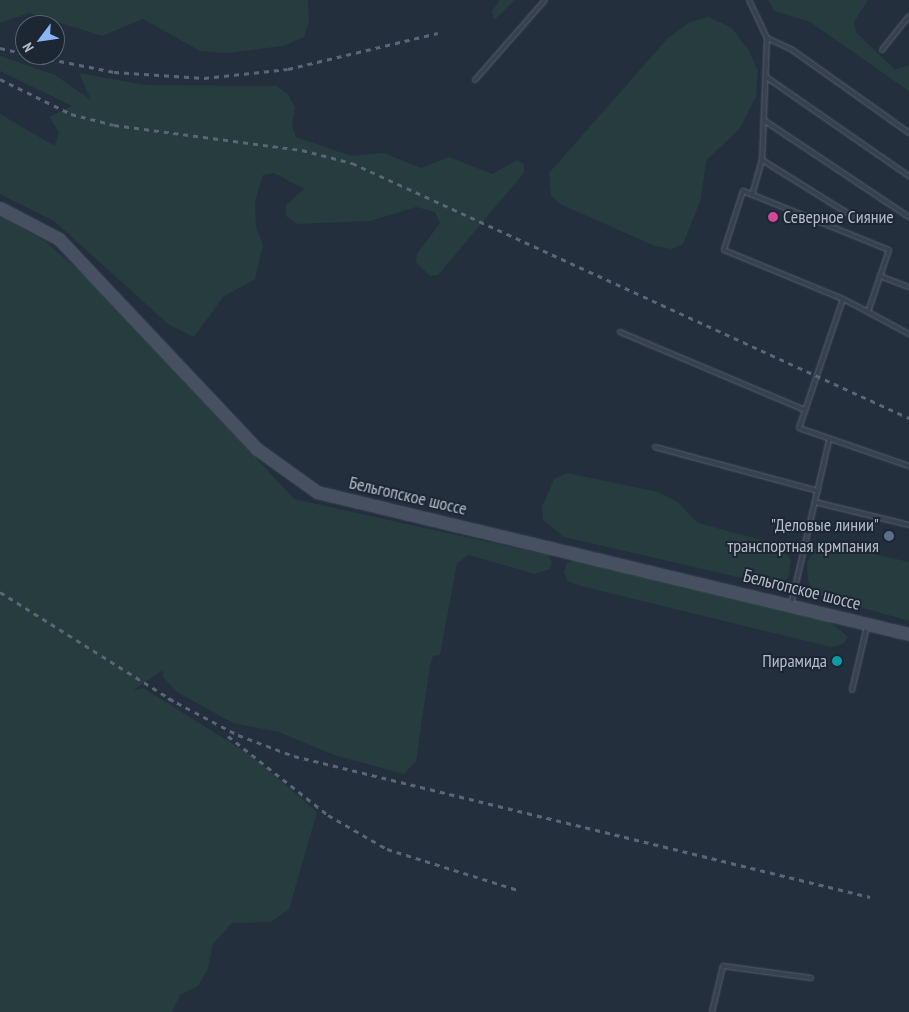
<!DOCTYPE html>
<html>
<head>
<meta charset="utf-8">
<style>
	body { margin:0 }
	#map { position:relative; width:909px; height:1012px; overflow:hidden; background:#242f3e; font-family:"PT Sans Narrow",sans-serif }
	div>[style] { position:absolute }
	.green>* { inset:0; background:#263c3f }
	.roads { filter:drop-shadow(0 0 1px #565f6c) drop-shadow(0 0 1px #565f6c) }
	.lane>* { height:4px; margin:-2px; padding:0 2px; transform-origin:2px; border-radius:2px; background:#38414e }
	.secondary>* { height:11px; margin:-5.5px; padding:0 5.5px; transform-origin:5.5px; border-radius:5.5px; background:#465061 }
	.rail>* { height:3px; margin-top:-1.5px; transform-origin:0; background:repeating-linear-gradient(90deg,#5a6575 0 5px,transparent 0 10px) }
	.dots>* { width:14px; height:14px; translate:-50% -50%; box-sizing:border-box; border:2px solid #1d2633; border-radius:50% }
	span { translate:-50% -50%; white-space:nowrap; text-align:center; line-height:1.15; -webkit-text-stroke:4px #1d2633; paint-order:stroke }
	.poi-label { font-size:18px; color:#b4bcc9 }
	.left { translate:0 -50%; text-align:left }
	.right { translate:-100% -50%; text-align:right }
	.street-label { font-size:18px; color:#b4bcc9 }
	.north { position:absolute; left:15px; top:15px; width:50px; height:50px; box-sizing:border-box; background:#1d2633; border:1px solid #59626f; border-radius:50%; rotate:239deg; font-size:14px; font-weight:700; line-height:20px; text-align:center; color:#b4bcc9 }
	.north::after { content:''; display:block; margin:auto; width:18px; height:22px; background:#8ab4f8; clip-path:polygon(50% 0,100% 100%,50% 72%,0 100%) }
</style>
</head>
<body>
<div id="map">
	<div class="green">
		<i style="clip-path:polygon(0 0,308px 0,309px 21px,304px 37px,284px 46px,226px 53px,200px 51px,143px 19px,102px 36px,29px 13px,0 23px)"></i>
		<i style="clip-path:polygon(500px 0,515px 0,494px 20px,492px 11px)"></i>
		<i style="clip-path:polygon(768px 0,868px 0,854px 22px,856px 32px,895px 70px,909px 65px,909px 91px,810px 22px,775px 11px)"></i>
		<i style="clip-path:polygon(709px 17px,732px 28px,749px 51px,758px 71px,756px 96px,740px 128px,706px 161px,701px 199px,683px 244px,672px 249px,655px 246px,560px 204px,551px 195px,549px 173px,668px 38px,690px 22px)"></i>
		<i style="clip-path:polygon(0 56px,55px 75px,91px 100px,79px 73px,145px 85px,276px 86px,288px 94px,295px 107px,292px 126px,296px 137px,351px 156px,384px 153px,421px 168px,449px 157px,492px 174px,517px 160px,524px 164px,524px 173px,438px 275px,430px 276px,416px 262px,417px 254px,440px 223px,435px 212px,416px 207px,370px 221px,297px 224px,286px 216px,286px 205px,304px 189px,274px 173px,263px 175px,255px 201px,256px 227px,263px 245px,255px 279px,223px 297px,194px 337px,168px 324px,54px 221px,0 194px,0 114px,55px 146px,59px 132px,49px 117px,72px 106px,0 71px)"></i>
		<i style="clip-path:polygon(0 216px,45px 241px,91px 281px,294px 499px,249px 557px,294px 499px,547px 555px,552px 562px,550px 569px,535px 574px,469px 555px,457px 563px,440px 655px,433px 656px,430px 665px,416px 761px,404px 774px,334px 755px,279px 732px,233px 723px,177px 692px,163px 677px,163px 670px,132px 691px,143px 688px,252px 756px,317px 812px,289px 909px,271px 922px,232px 923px,213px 944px,208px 969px,198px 986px,180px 995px,172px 1012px,0 1012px)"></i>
		<i style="clip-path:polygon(567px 473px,658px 492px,678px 502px,698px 523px,779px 545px,791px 560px,789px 576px,782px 584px,773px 585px,564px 537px,543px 520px,542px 507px,554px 479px)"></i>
		<i style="clip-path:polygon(826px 543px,909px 562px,909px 621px,815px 594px,808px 580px,807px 563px,815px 549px)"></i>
		<i style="clip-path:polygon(579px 559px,828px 620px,848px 637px,843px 644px,831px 647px,581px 586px,568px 581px,564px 573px,567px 563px)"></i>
	</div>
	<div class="roads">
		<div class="lane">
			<i style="left:749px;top:0;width:42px;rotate:64.7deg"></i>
			<i style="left:767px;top:38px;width:122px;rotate:92.3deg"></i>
			<i style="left:762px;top:160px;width:115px;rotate:31.9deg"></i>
			<i style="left:767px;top:38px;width:26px;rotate:25deg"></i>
			<i style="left:791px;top:49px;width:145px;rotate:35.4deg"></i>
			<i style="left:882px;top:50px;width:43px;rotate:-51.5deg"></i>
			<i style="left:766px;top:77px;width:174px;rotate:34.7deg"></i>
			<i style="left:475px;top:80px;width:106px;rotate:-48.8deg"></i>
			<i style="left:765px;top:121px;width:173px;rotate:33.7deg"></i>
			<i style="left:752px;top:195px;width:36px;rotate:-74deg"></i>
			<i style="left:880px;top:276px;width:31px;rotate:21deg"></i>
			<i style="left:843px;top:299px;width:136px;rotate:108.8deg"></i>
			<i style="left:799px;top:428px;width:116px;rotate:19.1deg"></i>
			<i style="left:868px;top:312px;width:65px;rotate:-71.3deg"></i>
			<i style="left:889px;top:250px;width:157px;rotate:-158deg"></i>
			<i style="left:743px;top:191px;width:62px;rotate:107.9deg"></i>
			<i style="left:724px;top:250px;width:129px;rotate:22.4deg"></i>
			<i style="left:843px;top:299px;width:28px;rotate:27deg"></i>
			<i style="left:868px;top:312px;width:47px;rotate:28.2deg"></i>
			<i style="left:620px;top:332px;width:201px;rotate:22.9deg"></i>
			<i style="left:655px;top:447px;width:169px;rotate:15.1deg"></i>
			<i style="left:815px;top:502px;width:97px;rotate:13.7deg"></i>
			<i style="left:791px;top:605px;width:168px;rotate:-77deg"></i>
			<i style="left:852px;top:690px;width:66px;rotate:-76.8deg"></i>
			<i style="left:712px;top:1012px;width:47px;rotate:-76.6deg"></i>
			<i style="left:723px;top:966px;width:89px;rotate:7.8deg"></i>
		</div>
		<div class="secondary">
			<i style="left:0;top:208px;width:67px;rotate:27.7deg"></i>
			<i style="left:59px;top:239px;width:289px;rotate:46.7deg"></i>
			<i style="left:257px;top:449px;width:74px;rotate:35.6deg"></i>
			<i style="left:317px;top:492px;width:609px;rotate:13.49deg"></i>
		</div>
	</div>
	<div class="rail">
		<i style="left:0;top:48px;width:26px;rotate:13deg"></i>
		<i style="left:30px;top:55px;width:86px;rotate:11.4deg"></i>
		<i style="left:114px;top:72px;width:90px;rotate:3.8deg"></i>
		<i style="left:204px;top:78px;width:84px;rotate:-6.1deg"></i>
		<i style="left:288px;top:69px;width:154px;rotate:-13.5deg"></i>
		<i style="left:0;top:79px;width:79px;rotate:26.2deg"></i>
		<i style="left:71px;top:114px;width:44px;rotate:14.3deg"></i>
		<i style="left:114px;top:125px;width:190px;rotate:7.6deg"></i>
		<i style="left:302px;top:150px;width:52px;rotate:14.6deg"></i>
		<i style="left:352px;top:163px;width:613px;rotate:24.6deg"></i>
		<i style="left:0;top:592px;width:205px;rotate:32.1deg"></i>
		<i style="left:168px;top:698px;width:79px;rotate:27.9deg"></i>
		<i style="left:238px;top:735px;width:60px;rotate:20.6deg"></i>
		<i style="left:294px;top:756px;width:593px;rotate:13.76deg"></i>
		<i style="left:228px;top:736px;width:127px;rotate:38.3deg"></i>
		<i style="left:328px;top:815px;width:68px;rotate:30deg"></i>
		<i style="left:387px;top:849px;width:137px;rotate:17.4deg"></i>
	</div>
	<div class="dots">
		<i style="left:773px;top:217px;background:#d1479c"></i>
		<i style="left:889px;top:536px;background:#5c6f8a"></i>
		<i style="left:837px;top:661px;background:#0f9aa8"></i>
	</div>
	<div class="poi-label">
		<span class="left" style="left:783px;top:217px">Северное Сияние</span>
		<span class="right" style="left:879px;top:536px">"Деловые линии"<br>транспортная крмпания</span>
		<span class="right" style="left:827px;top:661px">Пирамида</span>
	</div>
	<div class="street-label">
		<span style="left:408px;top:496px;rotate:13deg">Бельгопское шоссе</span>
		<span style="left:802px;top:590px;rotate:14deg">Бельгопское шоссе</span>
	</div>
	<div class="north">N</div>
</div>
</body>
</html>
